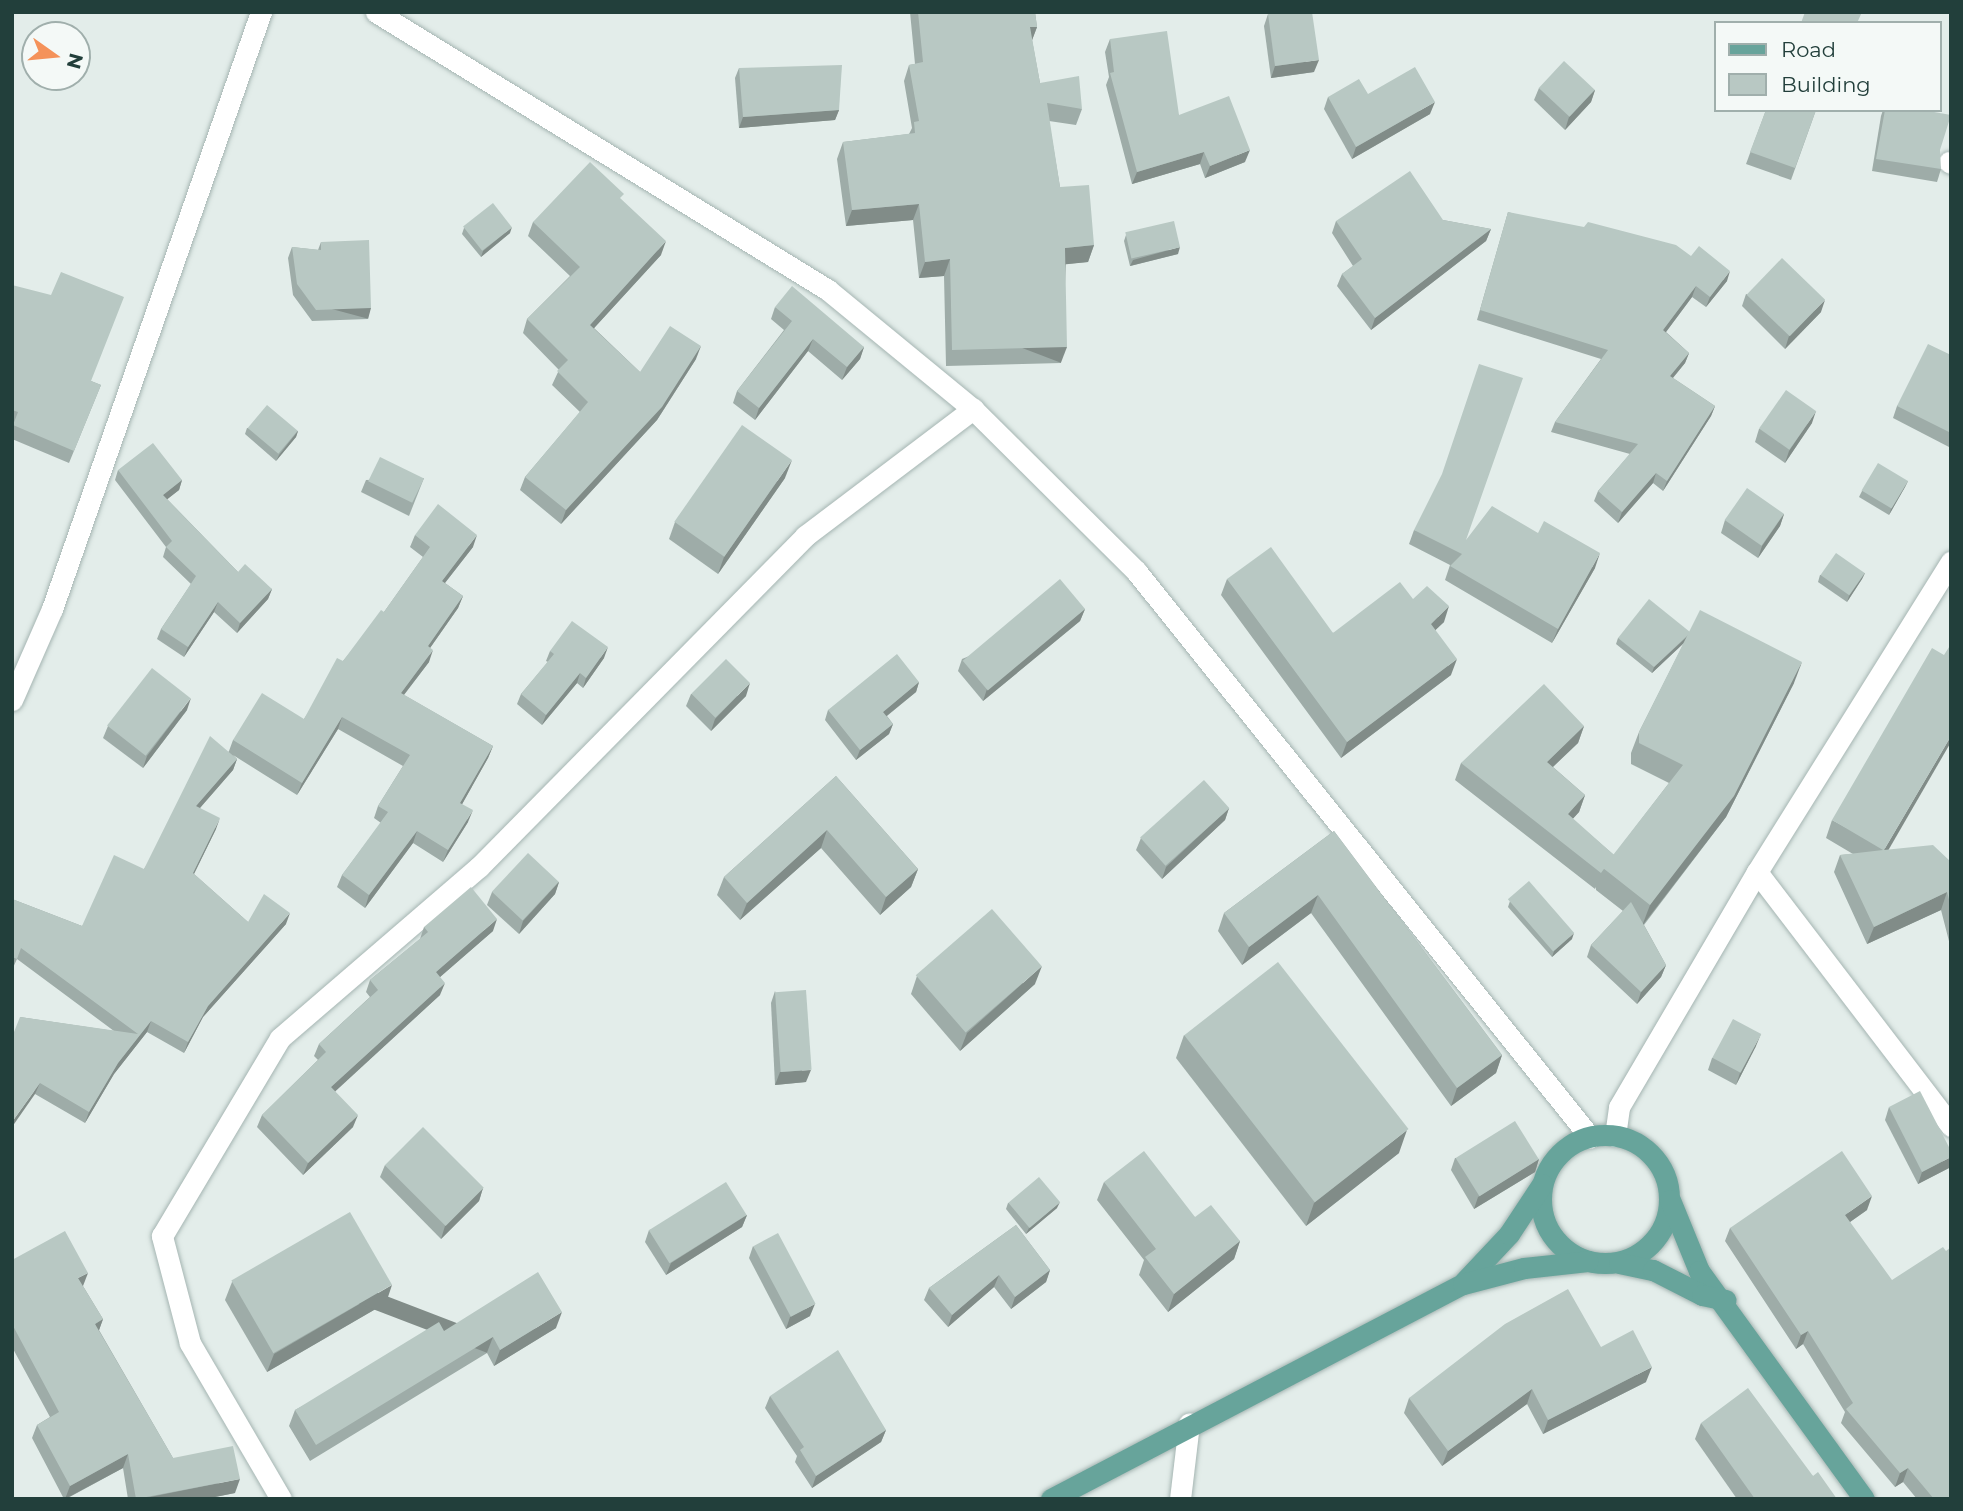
<!DOCTYPE html>
<html>
<head>
<meta charset="utf-8">
<style>
	body { margin:0 }
	#map { position:relative; width:1963px; height:1511px; overflow:hidden; background:#e3edea; font-family:Montserrat,sans-serif }
	div>[style] { position:absolute }
	.roads { filter:drop-shadow(0 0 2px #a5b5b2) drop-shadow(0 0 2px #a5b5b2) }
	.minor>* { height:21px; margin:-10.5px; padding:0 10.5px; transform-origin:10.5px; border-radius:10.5px; background:#fff }
	.major>* { height:21px; margin:-10.5px; padding:0 10.5px; transform-origin:10.5px; border-radius:10.5px; background:#67a49b }
	.major>.ring { margin:-10.5px; padding:0; box-sizing:content-box; background:none; border:21px solid #67a49b; border-radius:50% }
	.wall>* { inset:0; background:#9eaca8 }
	.shaded-wall>* { inset:0; background:#818c88; transform-origin:0 0 }
	.building>* { inset:0; background:#b8c8c3; transform-origin:0 0 }
	span { translate:-50% -50%; white-space:nowrap; text-align:center; line-height:1.15; -webkit-text-stroke:6px #f4f9f7; paint-order:stroke }
	.frame { position:absolute; inset:0; border:14px solid #223f3b; pointer-events:none }
	.legend { position:absolute; left:1714px; top:21px; width:228px; height:91px; box-sizing:border-box; background:#f4f9f7; border:2px solid #a0afac; margin:0; padding:9px 12px; list-style:none; font-size:21px; color:#223f3b }
	.legend li { display:flex; align-items:center; gap:14px; height:35px }
	.legend b { width:35px; border:2px solid #a0afac }
	.north { position:absolute; left:21px; top:21px; width:70px; height:70px; box-sizing:border-box; background:#f4f9f7; border:2px solid #a0afac; border-radius:50%; rotate:105deg; font-size:19px; font-weight:700; line-height:28px; text-align:center; color:#223f3b }
	.north::after { content:''; display:block; margin:auto; width:24px; height:32px; background:#f4925a; clip-path:polygon(50% 0,100% 100%,50% 72%,0 100%) }
</style>
</head>
<body>
<div id="map">
	<div class="roads">
		<div class="minor">
			<i style="left:376px;top:12px;width:531px;rotate:31.59deg"></i>
			<i style="left:828px;top:290px;width:188px;rotate:39.4deg"></i>
			<i style="left:973px;top:409px;width:230px;rotate:44.8deg"></i>
			<i style="left:1136px;top:571px;width:726px;rotate:51.27deg"></i>
			<i style="left:1949px;top:162px;width:2px;rotate:27deg"></i>
			<i style="left:12px;top:700px;width:99px;rotate:-66.3deg"></i>
			<i style="left:52px;top:609px;width:633px;rotate:-70.71deg"></i>
			<i style="left:1757px;top:872px;width:320px;rotate:52.6deg"></i>
			<i style="left:1615px;top:1136px;width:29px;rotate:-82deg"></i>
			<i style="left:1619px;top:1107px;width:273px;rotate:-59.6deg"></i>
			<i style="left:1757px;top:872px;width:366px;rotate:-58deg"></i>
			<i style="left:281px;top:1499px;width:181px;rotate:-120.3deg"></i>
			<i style="left:190px;top:1343px;width:111px;rotate:-104.7deg"></i>
			<i style="left:162px;top:1236px;width:230px;rotate:-59.2deg"></i>
			<i style="left:280px;top:1038px;width:262px;rotate:-40.7deg"></i>
			<i style="left:479px;top:867px;width:465px;rotate:-45.4deg"></i>
			<i style="left:805px;top:536px;width:211px;rotate:-37.1deg"></i>
			<i style="left:1180px;top:1499px;width:76px;rotate:-83.2deg"></i>
		</div>
		<div class="major">
			<i class="ring" style="left:1541px;top:1135px;width:107px;height:107px"></i>
			<i style="left:1670px;top:1200px;width:77px;rotate:67.8deg"></i>
			<i style="left:1699px;top:1271px;width:281px;rotate:54.1deg"></i>
			<i style="left:1619px;top:1263px;width:35px;rotate:12deg"></i>
			<i style="left:1653px;top:1270px;width:55px;rotate:27deg"></i>
			<i style="left:1702px;top:1295px;width:24px;rotate:12deg"></i>
			<i style="left:1464px;top:1282px;width:66px;rotate:-46.8deg"></i>
			<i style="left:1509px;top:1234px;width:60px;rotate:-56.6deg"></i>
			<i style="left:1051px;top:1499px;width:465px;rotate:-27.6deg"></i>
			<i style="left:1463px;top:1284px;width:63px;rotate:-14.7deg"></i>
			<i style="left:1524px;top:1268px;width:64px;rotate:-6.2deg"></i>
		</div>
	</div>
	<div class="wall">
		<i style="clip-path:polygon(910px 12px,1035px 12px,1037px 27px,1032px 40px,1040px 83px,1082px 109px,1076px 125px,1049px 121px,1060px 187px,1094px 245px,1088px 262px,1066px 264px,1061px 363px,946px 366px,944px 276px,919px 278px,913px 220px,846px 226px,837px 159px,843px 142px,909px 134px,912px 128px,904px 81px,909px 65px,915px 64px)"></i>
		<i style="clip-path:polygon(1268px 14px,1314px 72px,1271px 78px,1264px 26px)"></i>
		<i style="clip-path:polygon(1110px 39px,1179px 115px,1245px 162px,1205px 178px,1200px 164px,1132px 184px,1106px 85px,1109px 77px,1105px 52px)"></i>
		<i style="clip-path:polygon(739px 68px,839px 110px,835px 120px,739px 128px,735px 78px)"></i>
		<i style="clip-path:polygon(1539px 88px,1595px 90px,1591px 102px,1565px 130px,1534px 100px)"></i>
		<i style="clip-path:polygon(1368px 94px,1430px 114px,1352px 159px,1324px 109px,1328px 97px)"></i>
		<i style="clip-path:polygon(1766px 110px,1816px 110px,1791px 180px,1746px 164px)"></i>
		<i style="clip-path:polygon(1883px 110px,1923px 110px,1941px 169px,1937px 182px,1872px 171px,1881px 116px)"></i>
		<i style="clip-path:polygon(621px 200px,661px 255px,594px 328px,640px 372px,696px 359px,657px 420px,561px 524px,520px 490px,525px 477px,580px 412px,552px 385px,559px 370px,523px 333px,527px 319px,570px 276px,528px 236px,533px 222px)"></i>
		<i style="clip-path:polygon(1508px 212px,1727px 281px,1706px 307px,1692px 297px,1666px 332px,1689px 353px,1685px 363px,1673px 378px,1715px 406px,1711px 416px,1663px 491px,1653px 483px,1618px 523px,1594px 501px,1598px 491px,1630px 454px,1551px 432px,1555px 422px,1601px 359px,1477px 320px)"></i>
		<i style="clip-path:polygon(1443px 220px,1491px 229px,1486px 241px,1371px 330px,1337px 286px,1342px 274px,1353px 266px,1332px 233px,1336px 221px)"></i>
		<i style="clip-path:polygon(464px 228px,510px 233px,481px 257px,462px 234px)"></i>
		<i style="clip-path:polygon(1126px 235px,1178px 254px,1130px 266px,1124px 241px)"></i>
		<i style="clip-path:polygon(321px 242px,368px 319px,312px 321px,293px 295px,288px 258px,292px 247px,318px 250px)"></i>
		<i style="clip-path:polygon(12px 285px,91px 381px,101px 385px,69px 463px,12px 439px)"></i>
		<i style="clip-path:polygon(1746px 294px,1821px 312px,1785px 349px,1742px 306px)"></i>
		<i style="clip-path:polygon(775px 307px,864px 347px,860px 359px,842px 380px,808px 351px,755px 420px,733px 403px,737px 391px,784px 330px,771px 319px)"></i>
		<i style="clip-path:polygon(1951px 355px,1951px 442px,1949px 447px,1893px 418px,1897px 406px)"></i>
		<i style="clip-path:polygon(1812px 423px,1785px 463px,1755px 442px,1759px 429px)"></i>
		<i style="clip-path:polygon(247px 428px,298px 431px,296px 437px,276px 461px,245px 434px)"></i>
		<i style="clip-path:polygon(118px 470px,182px 480px,179px 490px,167px 499px,238px 572px,272px 589px,268px 599px,237px 633px,214px 612px,184px 657px,157px 639px,161px 629px,191px 584px,163px 557px,166px 547px,115px 480px)"></i>
		<i style="clip-path:polygon(424px 478px,409px 516px,361px 492px,366px 480px)"></i>
		<i style="clip-path:polygon(785px 478px,718px 574px,669px 539px,675px 522px)"></i>
		<i style="clip-path:polygon(1908px 481px,1905px 487px,1889px 515px,1859px 497px,1862px 491px)"></i>
		<i style="clip-path:polygon(1784px 514px,1780px 526px,1758px 558px,1721px 533px,1725px 520px)"></i>
		<i style="clip-path:polygon(1414px 530px,1466px 540px,1595px 568px,1552px 643px,1445px 580px,1450px 565px,1409px 544px)"></i>
		<i style="clip-path:polygon(415px 535px,473px 547px,445px 583px,463px 596px,458px 608px,430px 648px,429px 662px,404px 695px,493px 746px,488px 758px,462px 804px,468px 822px,443px 862px,413px 843px,365px 908px,337px 887px,342px 875px,381px 823px,374px 818px,378px 806px,403px 766px,338px 729px,297px 795px,233px 755px,237px 759px,233px 770px,200px 808px,216px 829px,194px 874px,248px 922px,286px 924px,203px 1017px,184px 1053px,147px 1032px,114px 1074px,85px 1123px,35px 1094px,20px 1017px,114px 1031px,17px 959px,12px 970px,12px 899px,82px 926px,144px 869px,229px 751px,233px 740px,304px 719px,343px 661px,384px 612px,423px 557px,410px 547px)"></i>
		<i style="clip-path:polygon(1865px 573px,1862px 579px,1847px 602px,1818px 582px,1820px 575px)"></i>
		<i style="clip-path:polygon(1227px 579px,1333px 633px,1413px 599px,1444px 622px,1435px 630px,1451px 675px,1341px 758px,1221px 595px)"></i>
		<i style="clip-path:polygon(1085px 609px,1080px 621px,983px 701px,958px 671px,962px 659px)"></i>
		<i style="clip-path:polygon(1690px 632px,1794px 683px,1726px 817px,1644px 925px,1666px 965px,1661px 977px,1637px 1004px,1587px 957px,1591px 945px,1623px 911px,1596px 890px,1596px 887px,1595px 889px,1455px 780px,1461px 763px,1584px 726px,1578px 743px,1553px 767px,1585px 795px,1579px 812px,1572px 819px,1614px 855px,1669px 783px,1631px 764px,1631px 753px,1639px 732px,1684px 643px,1652px 673px,1616px 644px,1618px 638px)"></i>
		<i style="clip-path:polygon(550px 651px,604px 658px,583px 688px,577px 683px,542px 725px,517px 704px,521px 694px,548px 662px,546px 661px)"></i>
		<i style="clip-path:polygon(919px 682px,916px 692px,887px 716px,893px 724px,889px 734px,856px 760px,825px 720px,828px 710px)"></i>
		<i style="clip-path:polygon(691px 694px,746px 696px,711px 731px,686px 706px)"></i>
		<i style="clip-path:polygon(187px 710px,143px 768px,103px 738px,108px 726px)"></i>
		<i style="clip-path:polygon(836px 776px,918px 869px,911px 887px,880px 915px,821px 848px,740px 920px,717px 895px,724px 877px)"></i>
		<i style="clip-path:polygon(1229px 808px,1225px 820px,1162px 879px,1136px 850px,1141px 838px)"></i>
		<i style="clip-path:polygon(1832px 820px,1888px 850px,1951px 862px,1951px 949px,1941px 910px,1867px 944px,1834px 872px,1840px 855px,1853px 854px,1826px 838px)"></i>
		<i style="clip-path:polygon(1334px 831px,1502px 1055px,1496px 1073px,1451px 1106px,1311px 913px,1242px 965px,1218px 931px,1224px 913px)"></i>
		<i style="clip-path:polygon(559px 882px,555px 894px,519px 934px,487px 905px,492px 892px)"></i>
		<i style="clip-path:polygon(1510px 901px,1572px 939px,1552px 957px,1508px 907px)"></i>
		<i style="clip-path:polygon(424px 927px,493px 931px,440px 977px,440px 995px,335px 1091px,353px 1127px,303px 1175px,257px 1127px,262px 1115px,318px 1060px,314px 1056px,319px 1044px,370px 997px,366px 992px,370px 980px,420px 939px)"></i>
		<i style="clip-path:polygon(917px 976px,1035px 984px,960px 1051px,911px 994px)"></i>
		<i style="clip-path:polygon(775px 991px,806px 1082px,775px 1085px,771px 1003px)"></i>
		<i style="clip-path:polygon(1184px 1035px,1399px 1153px,1306px 1226px,1176px 1058px)"></i>
		<i style="clip-path:polygon(1756px 1046px,1736px 1085px,1708px 1070px,1712px 1058px)"></i>
		<i style="clip-path:polygon(1889px 1107px,1949px 1168px,1918px 1184px,1885px 1120px)"></i>
		<i style="clip-path:polygon(1455px 1158px,1539px 1159px,1535px 1172px,1474px 1209px,1451px 1170px)"></i>
		<i style="clip-path:polygon(385px 1165px,483px 1188px,479px 1201px,441px 1239px,380px 1177px)"></i>
		<i style="clip-path:polygon(1104px 1182px,1195px 1217px,1240px 1241px,1234px 1259px,1168px 1312px,1139px 1275px,1144px 1260px,1097px 1200px)"></i>
		<i style="clip-path:polygon(1008px 1203px,1057px 1208px,1026px 1234px,1006px 1209px)"></i>
		<i style="clip-path:polygon(1867px 1210px,1850px 1222px,1951px 1499px,1917px 1499px,1903px 1482px,1895px 1487px,1841px 1423px,1845px 1412px,1803px 1344px,1796px 1349px,1725px 1241px,1730px 1228px)"></i>
		<i style="clip-path:polygon(747px 1215px,742px 1227px,666px 1275px,645px 1242px,649px 1230px)"></i>
		<i style="clip-path:polygon(1016px 1225px,1050px 1270px,1046px 1282px,1011px 1309px,994px 1287px,948px 1327px,924px 1300px,929px 1288px)"></i>
		<i style="clip-path:polygon(753px 1246px,810px 1316px,786px 1329px,749px 1258px)"></i>
		<i style="clip-path:polygon(12px 1260px,83px 1286px,103px 1319px,99px 1330px,173px 1458px,235px 1493px,205px 1499px,128px 1499px,123px 1468px,66px 1499px,64px 1499px,32px 1438px,37px 1425px,50px 1417px,12px 1347px)"></i>
		<i style="clip-path:polygon(232px 1282px,386px 1303px,267px 1372px,225px 1300px)"></i>
		<i style="clip-path:polygon(556px 1328px,494px 1366px,487px 1353px,310px 1461px,289px 1426px,295px 1410px,444px 1331px)"></i>
		<i style="clip-path:polygon(1601px 1347px,1646px 1382px,1543px 1434px,1527px 1404px,1442px 1466px,1404px 1413px,1409px 1398px)"></i>
		<i style="clip-path:polygon(770px 1396px,886px 1430px,881px 1442px,812px 1488px,795px 1462px,797px 1456px,765px 1408px)"></i>
		<i style="clip-path:polygon(1701px 1423px,1813px 1476px,1837px 1499px,1737px 1499px,1695px 1439px)"></i>
	</div>
	<div class="shaded-wall">
		<i style="clip-path:polygon(1030px 27px,1037px 27px,1031px 43px)"></i>
		<i style="clip-path:polygon(1319px 60px,1314px 72px,1271px 78px,1275px 66px)"></i>
		<i style="clip-path:polygon(1595px 90px,1591px 102px,1565px 130px,1569px 117px)"></i>
		<i style="clip-path:polygon(1435px 102px,1430px 114px,1352px 159px,1356px 147px)"></i>
		<i style="clip-path:polygon(839px 110px,835px 120px,739px 128px,743px 117px)"></i>
		<i style="clip-path:polygon(1250px 150px,1245px 162px,1205px 178px,1210px 166px)"></i>
		<i style="clip-path:polygon(1204px 152px,1200px 164px,1132px 184px,1137px 172px)"></i>
		<i style="clip-path:polygon(919px 204px,913px 220px,846px 226px,852px 210px)"></i>
		<i style="clip-path:polygon(512px 227px,510px 233px,481px 257px,483px 251px)"></i>
		<i style="clip-path:polygon(1491px 229px,1486px 241px,1371px 330px,1375px 318px)"></i>
		<i style="clip-path:polygon(666px 241px,661px 255px,585px 338px,590px 325px)"></i>
		<i style="clip-path:polygon(1094px 245px,1088px 262px,1059px 265px,1065px 248px)"></i>
		<i style="clip-path:polygon(1180px 247px,1178px 254px,1130px 266px,1133px 260px)"></i>
		<i style="clip-path:polygon(950px 259px,944px 276px,919px 278px,925px 262px)"></i>
		<i style="clip-path:polygon(1730px 271px,1727px 281px,1706px 307px,1710px 297px)"></i>
		<i style="clip-path:polygon(1696px 286px,1692px 297px,1660px 340px,1663px 330px)"></i>
		<i style="clip-path:polygon(1825px 300px,1821px 312px,1785px 349px,1789px 336px)"></i>
		<i style="left:371px;top:308px;width:11px;height:55px;rotate:105deg"></i>
		<i style="clip-path:polygon(813px 339px,808px 351px,755px 420px,759px 408px)"></i>
		<i style="clip-path:polygon(701px 346px,696px 359px,657px 420px,561px 524px,566px 510px)"></i>
		<i style="clip-path:polygon(864px 347px,860px 359px,842px 380px,847px 367px)"></i>
		<i style="left:1067px;top:347px;width:17px;height:115px;rotate:111deg"></i>
		<i style="clip-path:polygon(1689px 353px,1685px 363px,1666px 386px,1670px 376px)"></i>
		<i style="clip-path:polygon(1715px 406px,1711px 416px,1663px 491px,1667px 481px)"></i>
		<i style="clip-path:polygon(1816px 411px,1812px 423px,1785px 463px,1789px 451px)"></i>
		<i style="clip-path:polygon(298px 431px,296px 437px,276px 461px,279px 455px)"></i>
		<i style="clip-path:polygon(792px 460px,785px 478px,718px 574px,724px 557px)"></i>
		<i style="clip-path:polygon(1656px 473px,1653px 483px,1618px 523px,1622px 512px)"></i>
		<i style="clip-path:polygon(182px 480px,179px 490px,160px 505px,163px 495px)"></i>
		<i style="clip-path:polygon(1908px 481px,1905px 487px,1889px 515px,1891px 509px)"></i>
		<i style="clip-path:polygon(1784px 514px,1780px 526px,1758px 558px,1762px 546px)"></i>
		<i style="clip-path:polygon(477px 535px,473px 547px,437px 593px,442px 581px)"></i>
		<i style="clip-path:polygon(1600px 553px,1595px 568px,1552px 643px,1558px 629px)"></i>
		<i style="clip-path:polygon(1865px 573px,1862px 579px,1847px 602px,1849px 596px)"></i>
		<i style="clip-path:polygon(272px 589px,268px 599px,237px 633px,240px 623px)"></i>
		<i style="clip-path:polygon(463px 596px,458px 608px,423px 658px,428px 646px)"></i>
		<i style="clip-path:polygon(218px 602px,214px 612px,184px 657px,188px 647px)"></i>
		<i style="clip-path:polygon(1449px 606px,1444px 622px,1425px 640px,1431px 624px)"></i>
		<i style="clip-path:polygon(1085px 609px,1080px 621px,983px 701px,987px 689px)"></i>
		<i style="clip-path:polygon(1691px 633px,1688px 639px,1652px 673px,1654px 667px)"></i>
		<i style="clip-path:polygon(608px 647px,604px 658px,583px 688px,586px 678px)"></i>
		<i style="clip-path:polygon(433px 650px,429px 662px,396px 705px,401px 693px)"></i>
		<i style="clip-path:polygon(1457px 659px,1451px 675px,1341px 758px,1347px 742px)"></i>
		<i style="clip-path:polygon(1802px 662px,1794px 683px,1726px 817px,1642px 926px,1650px 905px)"></i>
		<i style="clip-path:polygon(580px 673px,577px 683px,542px 725px,546px 715px)"></i>
		<i style="clip-path:polygon(919px 682px,916px 692px,879px 722px,883px 712px)"></i>
		<i style="clip-path:polygon(750px 683px,746px 696px,711px 731px,715px 719px)"></i>
		<i style="clip-path:polygon(191px 698px,187px 710px,143px 768px,147px 756px)"></i>
		<i style="clip-path:polygon(342px 717px,338px 729px,297px 795px,302px 783px)"></i>
		<i style="clip-path:polygon(893px 724px,889px 734px,856px 760px,860px 750px)"></i>
		<i style="clip-path:polygon(1584px 726px,1578px 743px,1541px 778px,1547px 762px)"></i>
		<i style="clip-path:polygon(1951px 736px,1951px 742px,1878px 868px,1884px 850px)"></i>
		<i style="clip-path:polygon(493px 746px,488px 758px,456px 815px,460px 803px)"></i>
		<i style="clip-path:polygon(237px 759px,233px 770px,192px 817px,196px 806px)"></i>
		<i style="clip-path:polygon(1585px 795px,1579px 812px,1562px 831px,1568px 814px)"></i>
		<i style="clip-path:polygon(1229px 808px,1225px 820px,1162px 879px,1166px 867px)"></i>
		<i style="clip-path:polygon(473px 810px,468px 822px,443px 862px,448px 850px)"></i>
		<i style="clip-path:polygon(220px 818px,216px 829px,189px 884px,193px 873px)"></i>
		<i style="clip-path:polygon(827px 830px,821px 848px,740px 920px,747px 903px)"></i>
		<i style="clip-path:polygon(417px 831px,413px 843px,365px 908px,369px 895px)"></i>
		<i style="clip-path:polygon(918px 869px,911px 887px,880px 915px,886px 897px)"></i>
		<i style="clip-path:polygon(559px 882px,555px 894px,519px 934px,523px 921px)"></i>
		<i style="clip-path:polygon(1947px 892px,1941px 910px,1867px 944px,1874px 927px)"></i>
		<i style="clip-path:polygon(1318px 895px,1311px 913px,1242px 965px,1249px 947px)"></i>
		<i style="clip-path:polygon(290px 913px,286px 924px,203px 1017px,184px 1053px,188px 1042px,208px 1006px)"></i>
		<i style="clip-path:polygon(497px 919px,493px 931px,432px 984px,436px 972px)"></i>
		<i style="clip-path:polygon(1574px 933px,1572px 939px,1552px 957px,1554px 951px)"></i>
		<i style="clip-path:polygon(1666px 965px,1661px 977px,1637px 1004px,1641px 992px)"></i>
		<i style="clip-path:polygon(1042px 966px,1035px 984px,960px 1051px,967px 1033px)"></i>
		<i style="clip-path:polygon(445px 983px,440px 995px,327px 1099px,331px 1087px)"></i>
		<i style="clip-path:polygon(151px 1021px,147px 1032px,114px 1074px,85px 1123px,89px 1112px,118px 1063px)"></i>
		<i style="clip-path:polygon(1761px 1034px,1756px 1046px,1736px 1085px,1740px 1073px)"></i>
		<i style="clip-path:polygon(1502px 1055px,1496px 1073px,1451px 1106px,1457px 1088px)"></i>
		<i style="clip-path:polygon(811px 1070px,806px 1082px,775px 1085px,780px 1072px)"></i>
		<i style="clip-path:polygon(40px 1083px,35px 1094px,12px 1127px,12px 1122px)"></i>
		<i style="clip-path:polygon(358px 1115px,353px 1127px,303px 1175px,308px 1163px)"></i>
		<i style="clip-path:polygon(1407px 1130px,1399px 1153px,1306px 1226px,1314px 1203px)"></i>
		<i style="clip-path:polygon(1951px 1157px,1951px 1163px,1949px 1168px,1918px 1184px,1922px 1172px)"></i>
		<i style="clip-path:polygon(1539px 1159px,1535px 1172px,1474px 1209px,1478px 1197px)"></i>
		<i style="clip-path:polygon(483px 1188px,479px 1201px,441px 1239px,445px 1226px)"></i>
		<i style="clip-path:polygon(1872px 1196px,1867px 1210px,1840px 1229px,1845px 1215px)"></i>
		<i style="clip-path:polygon(1060px 1202px,1057px 1208px,1026px 1234px,1029px 1228px)"></i>
		<i style="clip-path:polygon(747px 1215px,742px 1227px,666px 1275px,671px 1263px)"></i>
		<i style="clip-path:polygon(1240px 1241px,1234px 1259px,1168px 1312px,1174px 1294px)"></i>
		<i style="clip-path:polygon(1050px 1270px,1046px 1282px,1011px 1309px,1015px 1297px)"></i>
		<i style="clip-path:polygon(88px 1273px,83px 1286px,73px 1292px,78px 1278px)"></i>
		<i style="clip-path:polygon(999px 1275px,994px 1287px,948px 1327px,952px 1315px)"></i>
		<i style="clip-path:polygon(392px 1285px,386px 1303px,267px 1372px,274px 1354px)"></i>
		<i style="clip-path:polygon(815px 1304px,810px 1316px,786px 1329px,790px 1317px)"></i>
		<i style="clip-path:polygon(562px 1312px,556px 1328px,494px 1366px,500px 1350px)"></i>
		<i style="clip-path:polygon(103px 1319px,98px 1333px,95px 1324px)"></i>
		<i style="clip-path:polygon(1808px 1331px,1803px 1344px,1796px 1349px,1801px 1335px)"></i>
		<i style="left:493px;top:1337px;width:17px;height:207px;rotate:111deg"></i>
		<i style="clip-path:polygon(1652px 1367px,1646px 1382px,1543px 1434px,1548px 1420px)"></i>
		<i style="clip-path:polygon(1532px 1389px,1527px 1404px,1442px 1466px,1448px 1451px)"></i>
		<i style="clip-path:polygon(886px 1430px,881px 1442px,812px 1488px,816px 1476px)"></i>
		<i style="clip-path:polygon(128px 1454px,123px 1468px,65px 1499px,70px 1486px)"></i>
		<i style="clip-path:polygon(1908px 1468px,1903px 1482px,1895px 1487px,1900px 1473px)"></i>
		<i style="clip-path:polygon(240px 1479px,235px 1493px,205px 1499px,140px 1499px)"></i>
	</div>
	<div class="building">
		<i style="clip-path:polygon(918px 12px,1035px 12px,1037px 27px,1030px 27px,1040px 83px,1079px 76px,1082px 109px,1047px 103px,1060px 187px,1089px 185px,1094px 245px,1065px 248px,1067px 347px,952px 350px,950px 259px,925px 262px,919px 204px,852px 210px,843px 142px,915px 133px,914px 122px,919px 121px,909px 65px,923px 62px)"></i>
		<i style="clip-path:polygon(1279px 12px,1312px 12px,1319px 60px,1275px 66px,1268px 14px)"></i>
		<i style="clip-path:polygon(1805px 12px,1862px 12px,1857px 23px,1801px 23px)"></i>
		<i style="clip-path:polygon(1167px 31px,1179px 115px,1229px 96px,1250px 150px,1210px 166px,1204px 152px,1137px 172px,1110px 73px,1114px 72px,1110px 39px)"></i>
		<i style="left:1564px;top:61px;width:42px;height:37px;rotate:43deg"></i>
		<i style="clip-path:polygon(842px 65px,839px 110px,743px 117px,739px 68px)"></i>
		<i style="clip-path:polygon(1415px 67px,1435px 102px,1356px 147px,1328px 97px,1359px 79px,1368px 94px)"></i>
		<i style="clip-path:polygon(1766px 110px,1816px 110px,1795px 168px,1750px 152px)"></i>
		<i style="clip-path:polygon(1885px 110px,1923px 110px,1951px 115px,1940px 150px,1941px 169px,1876px 159px)"></i>
		<i style="clip-path:polygon(590px 162px,624px 194px,620px 198px,666px 241px,590px 325px,640px 372px,670px 326px,701px 346px,662px 407px,566px 510px,525px 477px,588px 402px,557px 371px,568px 360px,527px 319px,580px 267px,533px 222px)"></i>
		<i style="clip-path:polygon(1410px 171px,1443px 220px,1491px 229px,1375px 318px,1342px 274px,1362px 259px,1336px 221px)"></i>
		<i style="left:493px;top:203px;width:31px;height:38px;rotate:52deg"></i>
		<i style="clip-path:polygon(1508px 212px,1584px 227px,1588px 222px,1676px 245px,1691px 256px,1699px 246px,1730px 271px,1710px 297px,1696px 286px,1663px 330px,1689px 353px,1670px 376px,1715px 406px,1667px 481px,1656px 473px,1622px 512px,1598px 491px,1638px 444px,1555px 422px,1608px 350px,1480px 310px)"></i>
		<i style="left:1174px;top:221px;width:27px;height:50px;rotate:77deg"></i>
		<i style="clip-path:polygon(369px 240px,371px 308px,316px 310px,297px 284px,292px 247px,321px 250px,321px 242px)"></i>
		<i style="left:1782px;top:258px;width:60px;height:51px;rotate:44deg"></i>
		<i style="clip-path:polygon(61px 272px,124px 297px,91px 381px,101px 385px,74px 451px,13px 425px,18px 412px,12px 410px,12px 285px,51px 295px)"></i>
		<i style="clip-path:polygon(792px 286px,864px 347px,847px 367px,813px 339px,759px 408px,737px 391px,792px 321px,775px 307px)"></i>
		<i style="clip-path:polygon(1928px 344px,1951px 355px,1951px 433px,1897px 406px)"></i>
		<i style="clip-path:polygon(1479px 364px,1523px 378px,1466px 540px,1492px 506px,1538px 533px,1544px 521px,1600px 553px,1558px 629px,1450px 566px,1462px 554px,1414px 530px,1442px 474px)"></i>
		<i style="left:1786px;top:390px;width:37px;height:47px;rotate:35deg"></i>
		<i style="left:267px;top:405px;width:40px;height:30px;rotate:40deg"></i>
		<i style="left:742px;top:425px;width:61px;height:118px;rotate:35deg"></i>
		<i style="clip-path:polygon(153px 443px,182px 480px,163px 495px,238px 572px,245px 564px,272px 589px,240px 623px,218px 602px,188px 647px,161px 629px,196px 576px,166px 547px,172px 541px,118px 470px)"></i>
		<i style="left:380px;top:457px;width:49px;height:27px;rotate:26deg"></i>
		<i style="left:1878px;top:463px;width:35px;height:32px;rotate:31deg"></i>
		<i style="left:1747px;top:488px;width:45px;height:39px;rotate:35deg"></i>
		<i style="clip-path:polygon(438px 504px,477px 535px,442px 581px,463px 596px,428px 646px,433px 650px,401px 693px,493px 746px,460px 803px,473px 810px,448px 850px,417px 831px,369px 895px,342px 875px,388px 812px,378px 806px,410px 755px,342px 717px,302px 783px,233px 740px,262px 693px,304px 719px,337px 658px,343px 661px,381px 610px,384px 612px,430px 547px,415px 535px)"></i>
		<i style="clip-path:polygon(1271px 547px,1333px 633px,1400px 582px,1413px 599px,1427px 586px,1449px 606px,1431px 624px,1457px 659px,1347px 742px,1227px 579px)"></i>
		<i style="left:1836px;top:553px;width:35px;height:27px;rotate:35deg"></i>
		<i style="left:1060px;top:579px;width:39px;height:127px;rotate:50deg"></i>
		<i style="clip-path:polygon(1649px 599px,1690px 632px,1688px 635px,1654px 667px,1618px 638px)"></i>
		<i style="clip-path:polygon(1700px 610px,1802px 662px,1734px 796px,1650px 905px,1603px 868px,1683px 765px,1639px 743px,1639px 732px)"></i>
		<i style="clip-path:polygon(572px 621px,608px 647px,586px 678px,580px 673px,546px 715px,521px 694px,554px 654px,550px 651px)"></i>
		<i style="clip-path:polygon(1951px 644px,1951px 736px,1884px 850px,1933px 845px,1951px 862px,1951px 907px,1947px 892px,1874px 927px,1840px 855px,1883px 850px,1832px 820px,1932px 648px,1944px 655px)"></i>
		<i style="clip-path:polygon(897px 654px,919px 682px,883px 712px,893px 724px,860px 750px,828px 710px)"></i>
		<i style="left:726px;top:659px;width:34px;height:49px;rotate:45deg"></i>
		<i style="left:152px;top:668px;width:49px;height:73px;rotate:38deg"></i>
		<i style="clip-path:polygon(1544px 684px,1584px 726px,1547px 762px,1585px 795px,1568px 814px,1614px 855px,1601px 873px,1461px 763px)"></i>
		<i style="clip-path:polygon(210px 736px,237px 759px,196px 806px,220px 818px,193px 873px,248px 922px,264px 894px,290px 913px,208px 1006px,188px 1042px,151px 1021px,118px 1063px,89px 1112px,40px 1083px,12px 1122px,12px 1037px,20px 1017px,138px 1034px,21px 948px,17px 959px,12px 957px,12px 899px,82px 926px,114px 855px,144px 869px)"></i>
		<i style="clip-path:polygon(836px 776px,918px 869px,886px 897px,827px 830px,747px 903px,724px 877px)"></i>
		<i style="left:1204px;top:780px;width:38px;height:86px;rotate:48deg"></i>
		<i style="clip-path:polygon(1334px 831px,1502px 1055px,1457px 1088px,1318px 895px,1249px 947px,1224px 913px)"></i>
		<i style="left:528px;top:853px;width:42px;height:53px;rotate:43deg"></i>
		<i style="left:1529px;top:881px;width:69px;height:28px;rotate:49deg"></i>
		<i style="clip-path:polygon(471px 887px,497px 919px,436px 972px,445px 983px,331px 1087px,358px 1115px,308px 1163px,262px 1115px,326px 1052px,319px 1044px,378px 990px,370px 980px,428px 932px,424px 927px)"></i>
		<i style="clip-path:polygon(1631px 902px,1666px 965px,1641px 992px,1591px 945px)"></i>
		<i style="left:992px;top:909px;width:76px;height:101px;rotate:49deg"></i>
		<i style="left:1278px;top:962px;width:212px;height:119px;rotate:52deg"></i>
		<i style="left:806px;top:990px;width:80px;height:31px;rotate:86deg"></i>
		<i style="left:1733px;top:1019px;width:32px;height:44px;rotate:28deg"></i>
		<i style="clip-path:polygon(1920px 1091px,1951px 1151px,1951px 1157px,1922px 1172px,1889px 1107px)"></i>
		<i style="left:1515px;top:1121px;width:45px;height:70px;rotate:58deg"></i>
		<i style="left:423px;top:1127px;width:86px;height:54px;rotate:45deg"></i>
		<i style="clip-path:polygon(1144px 1151px,1195px 1217px,1211px 1205px,1240px 1241px,1174px 1294px,1145px 1257px,1156px 1249px,1104px 1182px)"></i>
		<i style="clip-path:polygon(1842px 1151px,1872px 1196px,1845px 1215px,1892px 1280px,1943px 1247px,1946px 1251px,1951px 1247px,1951px 1499px,1934px 1499px,1908px 1468px,1900px 1473px,1846px 1409px,1853px 1403px,1808px 1331px,1801px 1335px,1730px 1228px)"></i>
		<i style="left:1039px;top:1177px;width:33px;height:40px;rotate:50deg"></i>
		<i style="left:726px;top:1182px;width:39px;height:91px;rotate:58deg"></i>
		<i style="left:350px;top:1212px;width:84px;height:137px;rotate:60deg"></i>
		<i style="clip-path:polygon(1016px 1225px,1050px 1270px,1015px 1297px,999px 1275px,952px 1315px,929px 1288px)"></i>
		<i style="clip-path:polygon(65px 1231px,88px 1273px,78px 1278px,103px 1319px,95px 1324px,173px 1458px,233px 1446px,240px 1479px,136px 1499px,128px 1454px,70px 1486px,37px 1425px,59px 1412px,12px 1324px,12px 1260px)"></i>
		<i style="left:778px;top:1233px;width:80px;height:28px;rotate:62deg"></i>
		<i style="clip-path:polygon(538px 1272px,562px 1312px,500px 1350px,493px 1337px,316px 1445px,295px 1410px,439px 1322px,444px 1331px)"></i>
		<i style="clip-path:polygon(1568px 1289px,1601px 1347px,1633px 1330px,1652px 1367px,1548px 1420px,1532px 1389px,1448px 1451px,1409px 1398px,1505px 1324px)"></i>
		<i style="clip-path:polygon(838px 1350px,886px 1430px,816px 1476px,800px 1450px,804px 1447px,770px 1396px)"></i>
		<i style="clip-path:polygon(1748px 1388px,1813px 1476px,1818px 1472px,1837px 1499px,1755px 1499px,1701px 1423px)"></i>
	</div>
	<div class="frame"></div>
	<ul class="legend">
	<li><b style="height:9px;background:#67a49b"></b>Road</li>
	<li><b style="height:19px;background:#b8c8c3"></b>Building</li>
	</ul>
	<div class="north">N</div>
</div>
</body>
</html>
